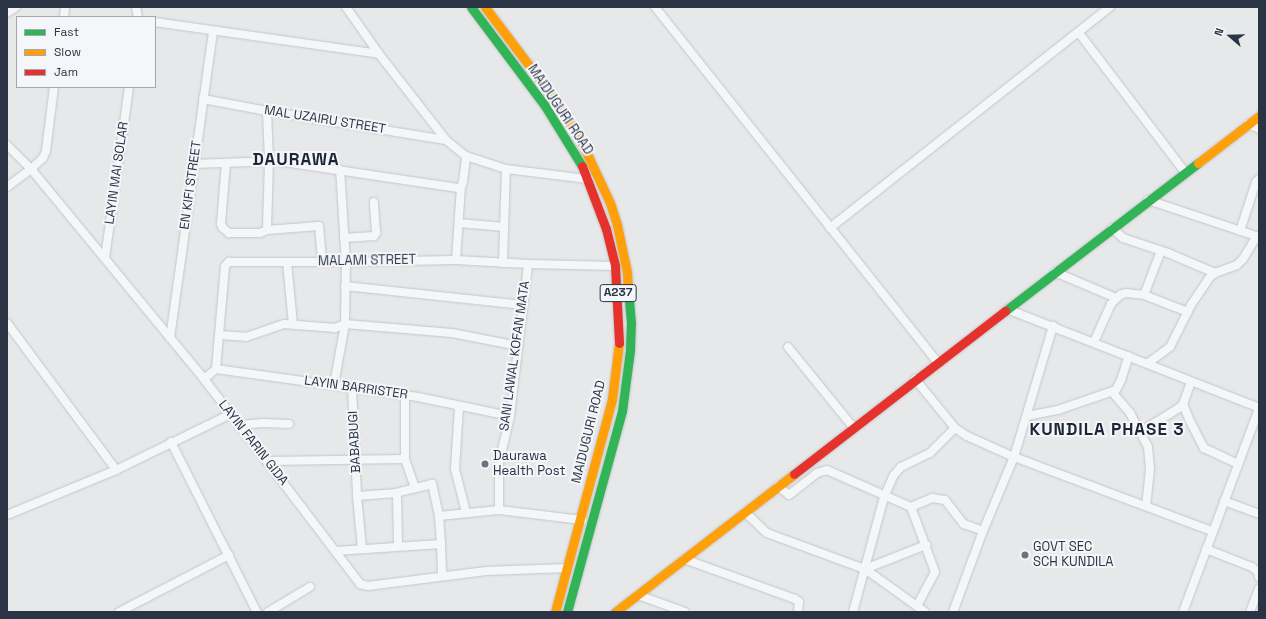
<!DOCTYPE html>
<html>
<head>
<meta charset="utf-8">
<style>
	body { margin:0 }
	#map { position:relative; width:1266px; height:619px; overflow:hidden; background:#e6e8ea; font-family:"Space Grotesk",sans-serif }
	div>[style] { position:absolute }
	.roads { filter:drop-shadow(0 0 1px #c4c6c8) drop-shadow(0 0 1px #c4c6c8) }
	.street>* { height:8px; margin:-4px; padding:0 4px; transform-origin:4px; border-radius:4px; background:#f5f6f7 }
	.fast>* { height:9px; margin:-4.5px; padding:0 4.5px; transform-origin:4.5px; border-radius:4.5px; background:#30b455 }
	.slow>* { height:9px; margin:-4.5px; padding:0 4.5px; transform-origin:4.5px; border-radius:4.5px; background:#ff9f0a }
	.jam>* { height:9px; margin:-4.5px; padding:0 4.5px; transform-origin:4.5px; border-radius:4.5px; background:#e5322d }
	.dots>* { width:11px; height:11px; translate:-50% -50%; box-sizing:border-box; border:2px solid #f4f6f9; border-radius:50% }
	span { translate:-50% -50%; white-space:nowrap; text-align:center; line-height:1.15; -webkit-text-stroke:4px #f4f6f9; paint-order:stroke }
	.shield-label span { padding:1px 3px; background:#f4f6f9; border:1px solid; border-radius:3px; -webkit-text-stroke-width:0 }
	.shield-label { font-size:12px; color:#2b3445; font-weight:700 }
	.street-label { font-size:13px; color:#2b3445 }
	.poi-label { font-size:13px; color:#2b3445 }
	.left { translate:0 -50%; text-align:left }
	.district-label { font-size:17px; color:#1d2536; font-weight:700; letter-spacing:1px }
	.frame { position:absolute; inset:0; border:8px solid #2b3445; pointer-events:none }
	.legend { position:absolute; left:16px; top:16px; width:140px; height:72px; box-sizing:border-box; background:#f4f6f9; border:1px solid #a4a8b1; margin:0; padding:5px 7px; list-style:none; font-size:12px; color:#2b3445 }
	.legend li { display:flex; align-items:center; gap:8px; height:20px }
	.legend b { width:20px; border:1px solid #a4a8b1 }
	.north { position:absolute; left:1210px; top:16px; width:40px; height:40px; -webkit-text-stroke:3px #f4f6f9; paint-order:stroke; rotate:290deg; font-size:11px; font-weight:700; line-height:16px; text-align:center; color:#2b3445 }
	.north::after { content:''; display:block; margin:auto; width:14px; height:18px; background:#2b3445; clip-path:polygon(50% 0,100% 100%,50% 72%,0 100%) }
</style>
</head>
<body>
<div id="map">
	<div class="roads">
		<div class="street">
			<i style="left:136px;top:7px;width:10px;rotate:79deg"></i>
			<i style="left:346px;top:7px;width:57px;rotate:54.9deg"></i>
			<i style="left:379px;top:54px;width:109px;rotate:52.1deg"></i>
			<i style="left:446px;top:140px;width:26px;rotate:39deg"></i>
			<i style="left:466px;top:156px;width:42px;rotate:18deg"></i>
			<i style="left:506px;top:169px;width:83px;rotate:7deg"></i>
			<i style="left:655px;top:7px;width:453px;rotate:51.5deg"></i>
			<i style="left:7px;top:13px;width:11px;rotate:-34deg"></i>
			<i style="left:64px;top:17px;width:10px;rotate:-84deg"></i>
			<i style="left:155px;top:22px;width:226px;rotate:8.1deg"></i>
			<i style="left:1079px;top:33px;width:175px;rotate:52.7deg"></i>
			<i style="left:203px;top:99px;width:65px;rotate:10.6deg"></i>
			<i style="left:267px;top:111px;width:181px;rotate:9.2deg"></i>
			<i style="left:267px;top:111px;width:50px;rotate:87.7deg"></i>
			<i style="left:269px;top:161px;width:69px;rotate:91.7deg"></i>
			<i style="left:267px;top:230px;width:52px;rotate:-4.4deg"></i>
			<i style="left:319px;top:226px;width:36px;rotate:85deg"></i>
			<i style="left:1248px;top:124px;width:12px;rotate:24deg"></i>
			<i style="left:7px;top:145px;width:34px;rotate:45deg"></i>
			<i style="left:31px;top:169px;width:272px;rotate:50.5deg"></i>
			<i style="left:204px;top:379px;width:258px;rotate:52.7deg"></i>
			<i style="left:360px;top:584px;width:8px;rotate:14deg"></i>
			<i style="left:368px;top:586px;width:119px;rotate:-7.2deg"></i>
			<i style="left:486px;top:571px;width:81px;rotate:-2.1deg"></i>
			<i style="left:226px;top:163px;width:61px;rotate:94.7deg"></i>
			<i style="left:221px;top:224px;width:4px;rotate:63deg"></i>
			<i style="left:223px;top:228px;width:8px;rotate:40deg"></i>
			<i style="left:229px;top:233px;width:31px"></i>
			<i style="left:260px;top:233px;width:8px;rotate:-23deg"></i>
			<i style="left:194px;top:164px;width:83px;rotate:-2.1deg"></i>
			<i style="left:277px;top:161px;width:183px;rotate:8.5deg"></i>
			<i style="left:458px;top:188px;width:3px;rotate:-18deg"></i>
			<i style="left:461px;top:187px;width:5px;rotate:-68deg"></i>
			<i style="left:463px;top:182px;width:26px;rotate:-83deg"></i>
			<i style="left:7px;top:187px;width:30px;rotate:-37deg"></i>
			<i style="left:31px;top:169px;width:16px;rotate:-43deg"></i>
			<i style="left:43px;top:158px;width:8px;rotate:-67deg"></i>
			<i style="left:46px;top:151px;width:64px;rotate:-82.9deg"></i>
			<i style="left:1148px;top:200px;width:117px;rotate:18.4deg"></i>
			<i style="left:459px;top:223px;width:45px;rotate:5.1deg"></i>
			<i style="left:830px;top:228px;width:357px;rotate:-38.3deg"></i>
			<i style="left:1112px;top:228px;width:15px;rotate:42deg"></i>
			<i style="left:1123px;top:238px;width:47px;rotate:18.4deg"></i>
			<i style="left:1168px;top:253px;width:51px;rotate:23.1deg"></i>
			<i style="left:1240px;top:231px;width:52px;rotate:-71.9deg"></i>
			<i style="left:1256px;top:182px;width:4px;rotate:-45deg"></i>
			<i style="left:344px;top:238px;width:30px;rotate:-4deg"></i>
			<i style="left:374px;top:236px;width:4px;rotate:-56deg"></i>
			<i style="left:376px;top:233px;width:31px;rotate:-94deg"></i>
			<i style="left:105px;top:258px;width:173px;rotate:-82deg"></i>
			<i style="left:456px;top:260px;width:73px;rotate:-86.1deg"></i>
			<i style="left:287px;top:262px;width:62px;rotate:84.5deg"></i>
			<i style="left:503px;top:263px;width:94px;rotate:-88.2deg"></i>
			<i style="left:1055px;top:272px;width:66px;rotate:23.1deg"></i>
			<i style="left:345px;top:286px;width:179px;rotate:6.1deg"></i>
			<i style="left:1144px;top:295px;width:47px;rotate:-68.9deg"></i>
			<i style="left:1007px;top:309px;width:271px;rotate:21.4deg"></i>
			<i style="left:7px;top:323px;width:183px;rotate:53.4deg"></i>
			<i style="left:220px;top:335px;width:26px;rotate:4deg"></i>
			<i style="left:246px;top:337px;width:40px;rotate:-18.9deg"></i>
			<i style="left:284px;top:324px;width:51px;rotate:4.5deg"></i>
			<i style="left:335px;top:328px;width:11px;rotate:-22deg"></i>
			<i style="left:345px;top:324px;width:107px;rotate:4.8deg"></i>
			<i style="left:452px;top:333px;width:67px;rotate:11.1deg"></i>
			<i style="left:170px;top:338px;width:310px;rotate:-82deg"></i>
			<i style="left:1094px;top:342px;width:42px;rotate:-65.9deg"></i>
			<i style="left:1111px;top:304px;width:13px;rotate:-45deg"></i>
			<i style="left:1120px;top:295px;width:6px;rotate:-18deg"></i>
			<i style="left:1126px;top:293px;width:18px;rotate:6deg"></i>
			<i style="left:1144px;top:295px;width:47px;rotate:21.1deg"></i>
			<i style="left:788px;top:347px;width:103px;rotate:50.9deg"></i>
			<i style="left:1148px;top:363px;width:27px;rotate:-36deg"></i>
			<i style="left:1170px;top:347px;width:47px;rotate:-63.4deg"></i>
			<i style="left:1191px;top:305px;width:32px;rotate:-56deg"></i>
			<i style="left:1209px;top:278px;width:8px;rotate:-40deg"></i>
			<i style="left:1215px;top:273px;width:23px;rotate:-20deg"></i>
			<i style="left:1237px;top:265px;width:8px;rotate:-45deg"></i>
			<i style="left:1243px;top:259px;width:27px;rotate:-59deg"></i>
			<i style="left:216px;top:369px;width:103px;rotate:-85deg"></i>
			<i style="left:225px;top:266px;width:6px;rotate:-45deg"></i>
			<i style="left:229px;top:262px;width:117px"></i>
			<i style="left:346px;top:262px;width:110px;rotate:-1deg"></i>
			<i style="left:456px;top:260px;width:72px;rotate:3.2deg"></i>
			<i style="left:528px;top:264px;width:87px;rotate:1.3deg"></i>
			<i style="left:204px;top:379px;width:16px;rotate:-40deg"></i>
			<i style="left:216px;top:369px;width:204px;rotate:7.9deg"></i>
			<i style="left:418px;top:397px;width:94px;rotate:11.7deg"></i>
			<i style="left:915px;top:379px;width:63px;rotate:50.8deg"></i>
			<i style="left:955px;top:428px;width:14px;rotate:34deg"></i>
			<i style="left:967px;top:436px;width:51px;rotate:24.1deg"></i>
			<i style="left:1014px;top:457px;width:211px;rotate:20.5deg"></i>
			<i style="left:334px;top:385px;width:62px;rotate:-79.8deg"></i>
			<i style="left:345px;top:324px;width:62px;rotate:-89.1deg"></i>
			<i style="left:346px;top:262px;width:92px;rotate:-93.7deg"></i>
			<i style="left:352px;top:388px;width:108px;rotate:87.3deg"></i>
			<i style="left:357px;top:496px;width:53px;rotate:84.6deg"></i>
			<i style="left:1112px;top:392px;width:28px;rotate:49deg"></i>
			<i style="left:1130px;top:413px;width:38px;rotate:62deg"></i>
			<i style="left:1148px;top:447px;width:22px;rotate:85deg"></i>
			<i style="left:1150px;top:469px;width:37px;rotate:96deg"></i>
			<i style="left:405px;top:395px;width:64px;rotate:90deg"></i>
			<i style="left:405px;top:459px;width:31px;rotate:71deg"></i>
			<i style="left:1183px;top:404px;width:16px;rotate:68deg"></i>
			<i style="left:1189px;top:419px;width:33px;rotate:63deg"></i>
			<i style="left:1204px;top:448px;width:38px;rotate:25deg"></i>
			<i style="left:459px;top:406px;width:63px;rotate:93.6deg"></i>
			<i style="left:455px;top:469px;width:44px;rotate:75.7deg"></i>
			<i style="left:1027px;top:416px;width:32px;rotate:-11deg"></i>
			<i style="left:1058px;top:410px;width:61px;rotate:-19deg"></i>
			<i style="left:1116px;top:390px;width:11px;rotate:-63deg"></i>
			<i style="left:1121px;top:380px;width:25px;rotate:-72deg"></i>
			<i style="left:240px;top:425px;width:23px;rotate:-5deg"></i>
			<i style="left:263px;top:423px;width:26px;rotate:2deg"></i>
			<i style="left:1140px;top:432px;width:46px;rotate:-31.6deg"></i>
			<i style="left:1179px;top:408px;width:6px;rotate:-45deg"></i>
			<i style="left:1183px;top:404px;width:23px;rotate:-70deg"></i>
			<i style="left:171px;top:442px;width:191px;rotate:63.2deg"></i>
			<i style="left:268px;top:461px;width:137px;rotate:-0.8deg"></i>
			<i style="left:778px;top:486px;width:14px;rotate:39deg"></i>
			<i style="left:789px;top:495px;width:36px;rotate:-38deg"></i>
			<i style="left:817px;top:473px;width:10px;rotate:-17deg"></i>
			<i style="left:827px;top:470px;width:92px;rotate:23.8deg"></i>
			<i style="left:911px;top:507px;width:23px;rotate:-23deg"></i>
			<i style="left:932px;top:498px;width:13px;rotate:9deg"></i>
			<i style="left:945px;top:500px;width:31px;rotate:52deg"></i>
			<i style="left:964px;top:524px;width:20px;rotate:20deg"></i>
			<i style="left:397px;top:493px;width:53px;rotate:88.9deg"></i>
			<i style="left:1224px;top:501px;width:37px;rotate:20deg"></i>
			<i style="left:911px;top:507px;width:69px;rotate:69.7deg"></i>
			<i style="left:935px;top:572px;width:38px;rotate:118deg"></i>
			<i style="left:499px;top:510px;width:47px;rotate:-90deg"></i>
			<i style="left:499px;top:463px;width:48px;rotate:-76.8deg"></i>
			<i style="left:510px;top:416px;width:153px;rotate:-83.2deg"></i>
			<i style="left:745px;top:512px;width:30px;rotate:44deg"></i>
			<i style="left:767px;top:533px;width:104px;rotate:20.2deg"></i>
			<i style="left:865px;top:569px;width:74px;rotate:35.6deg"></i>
			<i style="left:7px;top:515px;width:118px;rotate:-22.4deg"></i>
			<i style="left:116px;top:470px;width:128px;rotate:-26deg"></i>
			<i style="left:439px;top:516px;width:60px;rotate:-5.7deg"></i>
			<i style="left:499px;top:510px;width:84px;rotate:6.9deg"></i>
			<i style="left:441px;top:544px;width:32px;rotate:88deg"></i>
			<i style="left:1206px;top:549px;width:49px;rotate:21.4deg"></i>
			<i style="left:1252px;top:567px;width:8px;rotate:40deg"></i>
			<i style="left:1258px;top:572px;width:5px;rotate:79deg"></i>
			<i style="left:336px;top:551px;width:105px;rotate:-3.8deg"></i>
			<i style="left:441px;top:544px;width:28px;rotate:-94deg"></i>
			<i style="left:439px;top:516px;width:33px;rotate:-102deg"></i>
			<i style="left:432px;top:484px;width:36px;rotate:166deg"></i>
			<i style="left:397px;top:493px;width:40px;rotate:175.7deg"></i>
			<i style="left:684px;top:559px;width:118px;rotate:19.8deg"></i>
			<i style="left:795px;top:599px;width:5px;rotate:37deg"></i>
			<i style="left:799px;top:602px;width:10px;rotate:96deg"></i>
			<i style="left:865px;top:569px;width:66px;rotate:-21.5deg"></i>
			<i style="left:638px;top:595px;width:50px;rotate:19.9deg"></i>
			<i style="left:119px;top:612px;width:124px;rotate:-27.4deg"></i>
			<i style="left:268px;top:612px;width:49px;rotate:-30.8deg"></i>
			<i style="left:853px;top:612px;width:119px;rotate:-74.9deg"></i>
			<i style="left:884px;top:497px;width:24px;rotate:-66deg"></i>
			<i style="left:894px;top:475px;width:11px;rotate:-49deg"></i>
			<i style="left:901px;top:467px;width:32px;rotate:-26deg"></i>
			<i style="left:930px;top:453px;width:35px;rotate:-45deg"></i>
			<i style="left:953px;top:612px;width:86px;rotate:-69.7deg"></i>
			<i style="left:983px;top:531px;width:80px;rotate:-67.3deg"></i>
			<i style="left:1014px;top:457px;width:137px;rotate:-73.4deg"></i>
			<i style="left:1183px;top:612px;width:217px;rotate:-69.5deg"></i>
			<i style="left:1250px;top:612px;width:25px;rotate:-69deg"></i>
		</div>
		<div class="fast">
			<i style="left:471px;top:7px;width:124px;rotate:53.2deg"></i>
			<i style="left:545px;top:106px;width:70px;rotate:58.3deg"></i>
			<i style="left:1005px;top:311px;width:243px;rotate:-37.5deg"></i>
			<i style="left:567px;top:612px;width:208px;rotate:-74.7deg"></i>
			<i style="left:622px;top:411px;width:62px;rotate:-82.5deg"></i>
			<i style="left:630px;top:350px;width:27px;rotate:-88deg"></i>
			<i style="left:631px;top:323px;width:32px;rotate:-95deg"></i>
		</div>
		<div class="slow">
			<i style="left:485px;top:7px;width:116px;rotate:53deg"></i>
			<i style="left:555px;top:100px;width:49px;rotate:57.6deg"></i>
			<i style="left:581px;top:141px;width:68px;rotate:64.9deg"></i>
			<i style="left:610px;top:203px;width:23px;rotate:72deg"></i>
			<i style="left:617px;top:225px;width:48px;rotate:78deg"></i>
			<i style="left:627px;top:272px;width:19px;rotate:87deg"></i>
			<i style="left:1198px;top:163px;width:77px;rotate:-37.6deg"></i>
			<i style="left:555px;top:612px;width:220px;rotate:-75deg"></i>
			<i style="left:612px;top:399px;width:56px;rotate:-82.9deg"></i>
			<i style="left:615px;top:612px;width:226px;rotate:-37.6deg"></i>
		</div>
		<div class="jam">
			<i style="left:582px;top:166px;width:67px;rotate:69.1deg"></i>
			<i style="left:606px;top:229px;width:38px;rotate:76deg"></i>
			<i style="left:615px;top:266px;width:77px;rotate:87deg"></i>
			<i style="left:794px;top:474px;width:267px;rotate:-37.7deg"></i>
		</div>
	</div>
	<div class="dots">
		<i style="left:485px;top:464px;background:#6c737f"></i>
		<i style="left:1025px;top:555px;background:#6c737f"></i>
	</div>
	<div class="shield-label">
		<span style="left:618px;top:293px">A237</span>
	</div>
	<div class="street-label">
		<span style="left:560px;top:110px;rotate:56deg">MAIDUGURI ROAD</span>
		<span style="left:325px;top:120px;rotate:9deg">MAL UZAIRU STREET</span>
		<span style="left:117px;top:173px;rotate:-82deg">LAYIN MAI SOLAR</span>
		<span style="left:191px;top:185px;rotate:-82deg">EN KIFI STREET</span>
		<span style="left:367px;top:261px;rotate:-1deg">MALAMI STREET</span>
		<span style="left:515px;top:356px;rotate:-82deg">SANI LAWAL KOFAN MATA</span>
		<span style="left:356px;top:388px;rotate:8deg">LAYIN BARRISTER</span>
		<span style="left:589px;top:432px;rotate:-76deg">MAIDUGURI ROAD</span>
		<span style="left:355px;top:442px;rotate:-93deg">BABABUGI</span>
		<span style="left:253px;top:443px;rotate:52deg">LAYIN FARIN GIDA</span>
	</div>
	<div class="poi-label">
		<span class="left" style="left:493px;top:464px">Daurawa<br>Health Post</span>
		<span class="left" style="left:1033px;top:555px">GOVT SEC<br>SCH KUNDILA</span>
	</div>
	<div class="district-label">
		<span style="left:296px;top:160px">DAURAWA</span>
		<span style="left:1107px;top:430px">KUNDILA PHASE 3</span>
	</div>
	<div class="frame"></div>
	<ul class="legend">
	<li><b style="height:5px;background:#30b455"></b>Fast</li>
	<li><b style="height:5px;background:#ff9f0a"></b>Slow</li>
	<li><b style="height:5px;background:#e5322d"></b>Jam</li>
	</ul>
	<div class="north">N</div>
</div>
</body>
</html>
